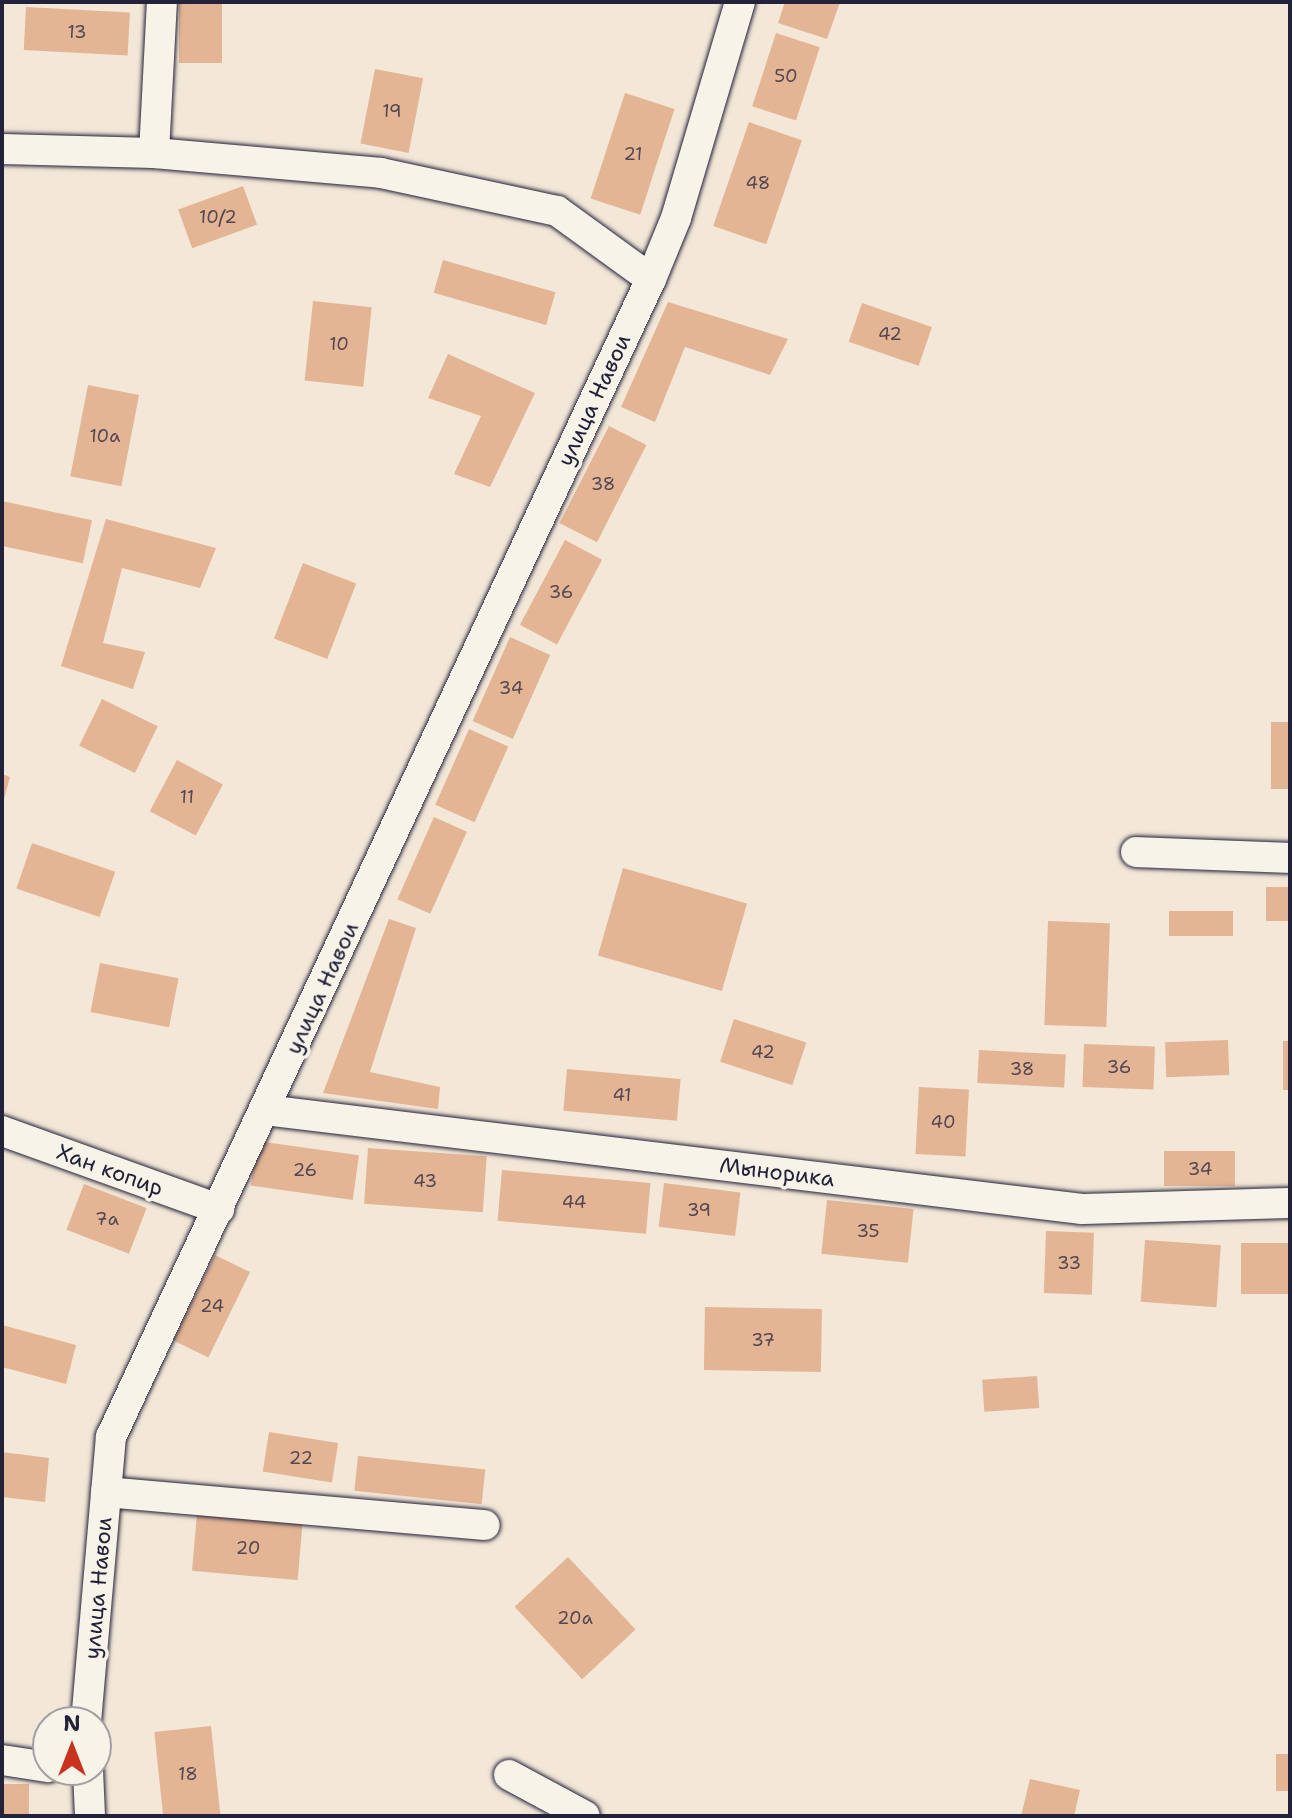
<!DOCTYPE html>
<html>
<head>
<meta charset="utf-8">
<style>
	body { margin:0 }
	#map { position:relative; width:1292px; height:1818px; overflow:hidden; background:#f3e7d7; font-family:"Shantell Sans",sans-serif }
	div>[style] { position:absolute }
	.building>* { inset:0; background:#e4b595; transform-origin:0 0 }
	.roads { filter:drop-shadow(0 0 2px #22223b) drop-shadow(0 0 2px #22223b) }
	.minor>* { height:30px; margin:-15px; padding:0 15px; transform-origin:15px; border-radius:15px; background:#f7f3e8 }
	span { translate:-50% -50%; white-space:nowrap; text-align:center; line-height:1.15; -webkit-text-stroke:7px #f7f3e8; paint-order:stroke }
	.number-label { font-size:18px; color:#524752 }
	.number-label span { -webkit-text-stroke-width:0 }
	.street-label { font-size:22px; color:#22223b }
	.frame { position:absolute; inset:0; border:4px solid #22223b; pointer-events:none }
	.north { position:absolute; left:32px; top:1706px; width:80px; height:80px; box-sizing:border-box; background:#f7f3e8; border:2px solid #a29fa3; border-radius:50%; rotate:0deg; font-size:22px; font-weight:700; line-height:32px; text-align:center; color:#22223b }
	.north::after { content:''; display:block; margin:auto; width:28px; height:36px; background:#c8321e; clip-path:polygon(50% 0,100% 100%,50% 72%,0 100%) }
</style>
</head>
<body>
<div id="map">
	<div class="building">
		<i style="left:179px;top:2px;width:43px;height:61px"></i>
		<i style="clip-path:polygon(785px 2px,840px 2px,827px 39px,778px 23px)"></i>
		<i style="left:26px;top:7px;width:104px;height:43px;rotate:3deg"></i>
		<i style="left:776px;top:33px;width:46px;height:77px;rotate:18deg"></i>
		<i style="left:375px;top:69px;width:49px;height:76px;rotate:11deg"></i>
		<i style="left:625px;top:93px;width:52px;height:111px;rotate:18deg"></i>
		<i style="left:749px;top:122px;width:56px;height:110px;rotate:19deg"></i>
		<i style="left:243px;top:186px;width:41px;height:69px;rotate:70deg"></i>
		<i style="left:443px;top:260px;width:117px;height:34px;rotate:16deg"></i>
		<i style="left:313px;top:301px;width:59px;height:80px;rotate:6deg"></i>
		<i style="clip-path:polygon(668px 302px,788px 339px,770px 375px,685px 347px,655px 422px,621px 407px)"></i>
		<i style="left:862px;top:303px;width:74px;height:41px;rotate:19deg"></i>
		<i style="clip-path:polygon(448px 354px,535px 393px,490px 487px,454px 474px,481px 416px,428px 398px)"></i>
		<i style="left:88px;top:385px;width:52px;height:93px;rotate:11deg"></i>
		<i style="left:609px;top:426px;width:42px;height:109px;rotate:27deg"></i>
		<i style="left:2px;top:501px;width:92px;height:44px;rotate:12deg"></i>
		<i style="clip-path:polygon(106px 519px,216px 548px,200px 588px,122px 568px,103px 643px,145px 652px,133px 689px,61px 666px)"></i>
		<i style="left:565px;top:540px;width:42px;height:96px;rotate:28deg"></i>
		<i style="left:303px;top:563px;width:57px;height:81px;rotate:21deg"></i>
		<i style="left:510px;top:637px;width:44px;height:92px;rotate:24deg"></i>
		<i style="left:102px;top:699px;width:62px;height:52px;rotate:26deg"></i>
		<i style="left:1271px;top:722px;width:19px;height:67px"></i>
		<i style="left:469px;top:729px;width:43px;height:83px;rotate:24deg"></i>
		<i style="left:177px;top:760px;width:52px;height:58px;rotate:28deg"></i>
		<i style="clip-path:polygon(2px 774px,10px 777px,3px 803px,2px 803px)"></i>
		<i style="left:434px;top:817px;width:36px;height:90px;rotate:24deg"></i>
		<i style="left:32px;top:843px;width:88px;height:48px;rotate:19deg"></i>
		<i style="left:623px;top:868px;width:129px;height:91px;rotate:16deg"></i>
		<i style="left:1266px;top:887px;width:24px;height:34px"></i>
		<i style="left:1169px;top:911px;width:64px;height:25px"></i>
		<i style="clip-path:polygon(389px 919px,416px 928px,370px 1072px,440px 1087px,438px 1109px,323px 1093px)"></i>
		<i style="left:1048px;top:921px;width:62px;height:104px;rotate:2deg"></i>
		<i style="left:100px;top:963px;width:80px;height:50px;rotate:11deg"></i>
		<i style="left:734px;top:1019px;width:76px;height:45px;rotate:18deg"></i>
		<i style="left:1228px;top:1040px;width:35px;height:63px;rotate:88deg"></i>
		<i style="left:1283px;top:1041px;width:7px;height:49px"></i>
		<i style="left:1084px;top:1044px;width:71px;height:43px;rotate:2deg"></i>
		<i style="left:979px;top:1050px;width:87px;height:33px;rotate:3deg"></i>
		<i style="left:567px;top:1069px;width:114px;height:42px;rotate:5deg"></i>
		<i style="left:919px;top:1087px;width:50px;height:67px;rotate:3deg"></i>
		<i style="left:257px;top:1141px;width:103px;height:45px;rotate:8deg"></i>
		<i style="left:368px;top:1148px;width:119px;height:56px;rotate:4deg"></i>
		<i style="left:1235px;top:1151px;width:35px;height:71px;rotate:90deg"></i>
		<i style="left:502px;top:1170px;width:149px;height:51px;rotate:5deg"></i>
		<i style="left:664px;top:1183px;width:77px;height:44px;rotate:7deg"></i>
		<i style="left:84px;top:1184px;width:67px;height:49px;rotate:21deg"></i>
		<i style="left:827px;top:1200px;width:87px;height:54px;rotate:6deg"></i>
		<i style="left:1046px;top:1231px;width:48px;height:62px;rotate:2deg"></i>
		<i style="left:1145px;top:1240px;width:76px;height:62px;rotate:4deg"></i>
		<i style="left:1241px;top:1243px;width:49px;height:51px"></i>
		<i style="left:215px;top:1255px;width:39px;height:95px;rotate:26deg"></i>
		<i style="left:705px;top:1307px;width:117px;height:63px;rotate:1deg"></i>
		<i style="clip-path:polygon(2px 1325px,76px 1345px,66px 1384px,2px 1367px)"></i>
		<i style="left:1037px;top:1376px;width:32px;height:55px;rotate:86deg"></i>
		<i style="left:269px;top:1432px;width:70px;height:40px;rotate:9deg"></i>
		<i style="clip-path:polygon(2px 1452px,49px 1458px,45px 1502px,2px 1497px)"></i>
		<i style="left:358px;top:1456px;width:128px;height:35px;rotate:6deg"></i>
		<i style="left:197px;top:1514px;width:106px;height:57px;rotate:5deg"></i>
		<i style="left:568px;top:1557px;width:99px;height:73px;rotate:47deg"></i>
		<i style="left:211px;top:1726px;width:91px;height:57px;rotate:84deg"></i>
		<i style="left:1276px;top:1754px;width:14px;height:37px"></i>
		<i style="clip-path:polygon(1030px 1779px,1080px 1790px,1074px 1816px,1021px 1816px)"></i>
		<i style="left:2px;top:1784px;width:27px;height:32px"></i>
	</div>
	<div class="roads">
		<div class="minor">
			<i style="left:2px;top:149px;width:152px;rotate:1.5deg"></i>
			<i style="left:154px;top:153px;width:228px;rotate:5deg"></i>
			<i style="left:381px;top:173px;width:180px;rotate:12.2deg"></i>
			<i style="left:557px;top:211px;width:116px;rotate:35.9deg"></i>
			<i style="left:154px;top:153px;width:151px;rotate:-87deg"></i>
			<i style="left:1136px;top:852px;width:154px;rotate:2.2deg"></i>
			<i style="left:265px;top:1110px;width:823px;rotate:6.91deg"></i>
			<i style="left:1082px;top:1209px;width:208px;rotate:-1.7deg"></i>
			<i style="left:2px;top:1131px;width:231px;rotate:19.8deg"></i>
			<i style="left:106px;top:1492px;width:380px;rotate:5deg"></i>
			<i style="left:86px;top:1722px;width:286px;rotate:-85deg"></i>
			<i style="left:111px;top:1437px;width:1278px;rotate:-65deg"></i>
			<i style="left:651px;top:279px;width:66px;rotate:-67.7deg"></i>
			<i style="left:676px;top:218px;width:225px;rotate:-73.5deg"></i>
			<i style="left:2px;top:1760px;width:47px;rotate:8.7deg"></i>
			<i style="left:88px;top:1770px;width:46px;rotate:87.5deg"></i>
			<i style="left:509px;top:1775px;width:86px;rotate:28.3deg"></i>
		</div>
	</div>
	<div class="number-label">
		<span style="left:77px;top:32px">13</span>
		<span style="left:786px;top:76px">50</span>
		<span style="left:392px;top:111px">19</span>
		<span style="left:633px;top:154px">21</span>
		<span style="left:758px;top:183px">48</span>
		<span style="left:218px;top:217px">10/2</span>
		<span style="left:890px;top:334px">42</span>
		<span style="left:339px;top:344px">10</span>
		<span style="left:105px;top:436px">10а</span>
		<span style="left:603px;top:484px">38</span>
		<span style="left:561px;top:592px">36</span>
		<span style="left:511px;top:688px">34</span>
		<span style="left:187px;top:797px">11</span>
		<span style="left:763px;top:1052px">42</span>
		<span style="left:1119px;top:1067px">36</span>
		<span style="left:1022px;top:1069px">38</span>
		<span style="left:622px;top:1095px">41</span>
		<span style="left:943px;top:1122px">40</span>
		<span style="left:1200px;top:1169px">34</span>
		<span style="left:305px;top:1170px">26</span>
		<span style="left:425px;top:1181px">43</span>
		<span style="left:574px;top:1202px">44</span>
		<span style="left:699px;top:1210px">39</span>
		<span style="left:107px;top:1219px">7а</span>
		<span style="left:868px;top:1231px">35</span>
		<span style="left:1069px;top:1263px">33</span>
		<span style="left:212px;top:1306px">24</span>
		<span style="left:763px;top:1340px">37</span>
		<span style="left:301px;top:1458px">22</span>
		<span style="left:248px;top:1548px">20</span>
		<span style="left:575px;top:1618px">20а</span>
		<span style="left:188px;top:1774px">18</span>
	</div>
	<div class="street-label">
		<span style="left:594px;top:400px;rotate:-65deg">улица Навои</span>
		<span style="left:322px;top:988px;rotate:-65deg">улица Навои</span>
		<span style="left:110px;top:1170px;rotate:20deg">Хан копир</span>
		<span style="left:777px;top:1172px;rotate:7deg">Мынорика</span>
		<span style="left:98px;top:1588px;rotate:-85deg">улица Навои</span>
	</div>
	<div class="frame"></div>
	<div class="north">N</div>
</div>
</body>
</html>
